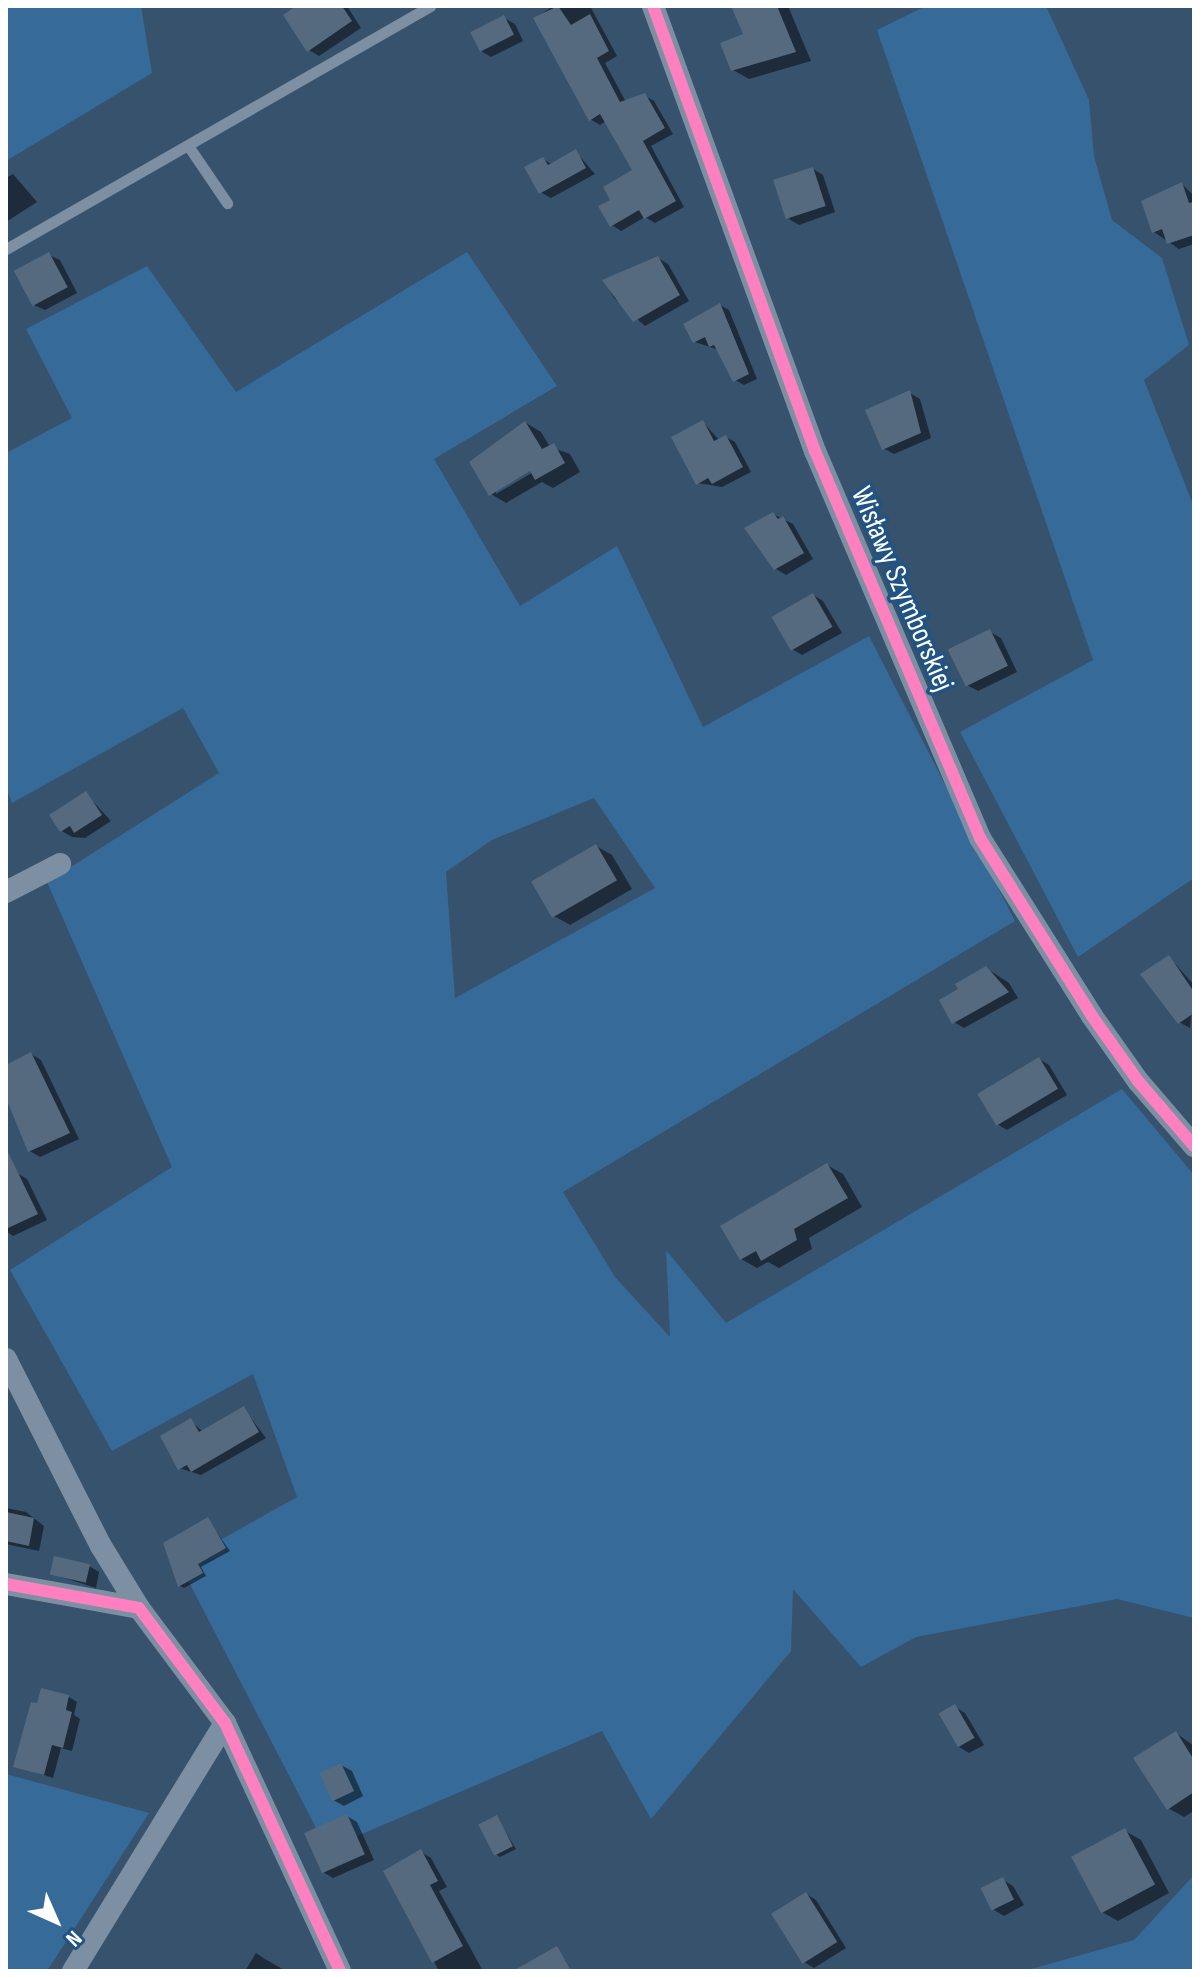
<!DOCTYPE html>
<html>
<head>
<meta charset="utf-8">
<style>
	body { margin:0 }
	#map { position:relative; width:1200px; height:1977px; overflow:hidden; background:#37526d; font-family:"Sofia Sans Condensed",sans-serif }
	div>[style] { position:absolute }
	.green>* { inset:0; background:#356a99 }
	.shadow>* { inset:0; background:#0007 }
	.building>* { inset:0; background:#556a7f; transform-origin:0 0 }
	.service>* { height:11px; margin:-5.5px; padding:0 5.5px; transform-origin:5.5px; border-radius:5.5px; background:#7d90a3 }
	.minor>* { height:22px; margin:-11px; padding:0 11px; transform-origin:11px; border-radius:11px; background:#7d90a3 }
	.cycleway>* { height:12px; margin:-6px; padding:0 6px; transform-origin:6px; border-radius:6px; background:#ff80c0 }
	span { translate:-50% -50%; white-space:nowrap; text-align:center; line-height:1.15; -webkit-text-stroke:7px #215383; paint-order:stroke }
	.street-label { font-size:30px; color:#fff }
	.frame { position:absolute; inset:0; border:8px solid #fff; pointer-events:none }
	.north { position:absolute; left:16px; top:1881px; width:80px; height:80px; -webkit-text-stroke:6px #215383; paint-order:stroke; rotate:135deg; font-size:22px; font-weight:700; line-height:32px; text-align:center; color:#fff }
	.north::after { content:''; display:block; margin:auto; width:28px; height:36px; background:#fff; clip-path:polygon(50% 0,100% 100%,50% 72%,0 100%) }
</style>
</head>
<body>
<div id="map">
	<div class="green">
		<i style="clip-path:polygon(6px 6px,141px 6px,152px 73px,6px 161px)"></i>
		<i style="clip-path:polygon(926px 6px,1046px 6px,1089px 100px,1094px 156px,1112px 220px,1162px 258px,1189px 345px,1144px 380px,1194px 507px,1194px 878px,1078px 957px,960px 732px,1093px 660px,877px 30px)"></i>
		<i style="clip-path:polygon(evenodd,467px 252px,557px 386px,434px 459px,520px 606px,617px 546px,703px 727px,869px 636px,1015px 921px,563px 1192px,615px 1277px,670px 1337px,666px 1250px,726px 1323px,1122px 1089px,1194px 1175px,1194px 1618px,1117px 1599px,916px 1637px,861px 1667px,793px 1589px,791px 1651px,651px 1819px,602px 1731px,327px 1849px,179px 1563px,297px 1497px,253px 1374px,112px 1451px,10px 1270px,172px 1167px,47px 882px,219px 773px,183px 708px,12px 803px,6px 788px,6px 453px,72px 418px,26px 329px,147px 266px,236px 392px,467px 252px,594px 798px,655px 888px,455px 998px,446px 872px,492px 840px,594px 798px)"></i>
		<i style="clip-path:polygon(6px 1774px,149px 1813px,47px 1971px,6px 1971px)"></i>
		<i style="clip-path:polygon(1194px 1875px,1194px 1971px,1024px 1971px,1134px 1940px)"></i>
	</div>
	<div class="shadow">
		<i style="clip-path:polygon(300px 6px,347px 6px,361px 28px,319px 56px,309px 50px)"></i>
		<i style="clip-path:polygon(553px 6px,590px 6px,617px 56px,605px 63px,626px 102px,645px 96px,654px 101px,673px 134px,651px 146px,684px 207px,655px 223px,645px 217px,621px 231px,612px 225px,612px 200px,635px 171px,606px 121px,600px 125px,590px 119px,536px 18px)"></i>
		<i style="clip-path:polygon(736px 6px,788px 6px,811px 61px,749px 79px,733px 70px,746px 35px)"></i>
		<i style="clip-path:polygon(504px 18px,515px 24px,523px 41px,491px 57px,481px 51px)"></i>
		<i style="clip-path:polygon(576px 152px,595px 174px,551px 198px,540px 192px,543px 159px,553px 165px)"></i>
		<i style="clip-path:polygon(813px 169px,823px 175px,835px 212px,799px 225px,789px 219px)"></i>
		<i style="clip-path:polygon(13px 174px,37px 202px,6px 222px,6px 178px)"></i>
		<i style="clip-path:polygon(1182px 184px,1194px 196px,1194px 244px,1179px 249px,1154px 232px)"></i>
		<i style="clip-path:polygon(49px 255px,60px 260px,77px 293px,45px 310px,34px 305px)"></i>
		<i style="clip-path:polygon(658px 258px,668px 264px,689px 301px,645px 326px,614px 298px,605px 281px)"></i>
		<i style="clip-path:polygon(720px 305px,729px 310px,757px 379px,744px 385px,735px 380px,719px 350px,695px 342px)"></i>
		<i style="clip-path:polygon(910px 393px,920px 399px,931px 438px,894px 454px,883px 448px)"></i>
		<i style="clip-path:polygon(703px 422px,719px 440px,726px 437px,735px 442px,751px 472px,722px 487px,698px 483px)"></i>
		<i style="clip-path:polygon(evenodd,526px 423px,541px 432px,550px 447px,570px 454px,580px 472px,553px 488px,542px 482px,506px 503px,491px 494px,526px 423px,538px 464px,540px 468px,496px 494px,496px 489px,538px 464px)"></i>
		<i style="clip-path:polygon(773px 514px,793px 524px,813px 559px,786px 575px,776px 569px)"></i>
		<i style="clip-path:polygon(813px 595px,823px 601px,842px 633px,802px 655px,792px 649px)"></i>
		<i style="clip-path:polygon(990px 632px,1001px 638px,1017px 672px,978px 691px,967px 685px)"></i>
		<i style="clip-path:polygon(86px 794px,111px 821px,85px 838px,72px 837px,62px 831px)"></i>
		<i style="clip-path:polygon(596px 846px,612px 855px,632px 889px,570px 925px,554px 916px)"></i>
		<i style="clip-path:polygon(1169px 957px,1194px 985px,1190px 1028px,1179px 1022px)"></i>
		<i style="clip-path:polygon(986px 968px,1009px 983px,1018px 998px,964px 1028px,954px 1022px,961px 990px)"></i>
		<i style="clip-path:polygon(31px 1054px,41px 1060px,79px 1139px,40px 1157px,30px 1151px,6px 1094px,6px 1068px)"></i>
		<i style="clip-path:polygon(1039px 1059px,1049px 1065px,1067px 1095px,1007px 1130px,997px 1124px)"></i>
		<i style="clip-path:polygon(827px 1165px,843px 1174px,862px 1207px,809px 1238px,812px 1249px,779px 1268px,768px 1262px,757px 1268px,741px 1259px)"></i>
		<i style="clip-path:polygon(17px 1173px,27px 1179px,47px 1220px,13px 1236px,6px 1231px,6px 1178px)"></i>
		<i style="clip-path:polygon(244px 1409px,266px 1438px,201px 1475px,179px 1468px,191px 1421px,203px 1432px)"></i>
		<i style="clip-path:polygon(6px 1508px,26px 1512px,44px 1526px,39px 1551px,6px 1544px)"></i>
		<i style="clip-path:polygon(208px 1520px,230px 1551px,201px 1567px,206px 1576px,184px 1588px,180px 1586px)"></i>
		<i style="clip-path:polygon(89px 1566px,99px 1572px,96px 1588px,52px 1574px)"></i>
		<i style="clip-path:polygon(69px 1697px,77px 1702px,74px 1715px,80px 1719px,72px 1751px,61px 1748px,53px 1778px,16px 1766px)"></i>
		<i style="clip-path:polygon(955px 1707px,965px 1713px,984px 1745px,969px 1753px,959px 1747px)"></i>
		<i style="clip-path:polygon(1176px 1733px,1194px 1746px,1194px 1811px,1184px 1817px,1168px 1808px)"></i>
		<i style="clip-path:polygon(341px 1765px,352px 1771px,363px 1796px,344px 1806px,333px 1800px)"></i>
		<i style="clip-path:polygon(347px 1816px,357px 1822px,374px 1860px,333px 1878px,323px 1872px)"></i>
		<i style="clip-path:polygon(497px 1818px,516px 1849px,500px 1857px,496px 1854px)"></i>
		<i style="clip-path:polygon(1125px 1831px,1141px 1840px,1169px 1893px,1118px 1921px,1102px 1912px)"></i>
		<i style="clip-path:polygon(421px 1852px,431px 1858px,447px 1887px,439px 1891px,483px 1971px,439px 1971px,386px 1872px)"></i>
		<i style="clip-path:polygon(1003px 1880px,1013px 1886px,1024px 1905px,1004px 1916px,994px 1910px)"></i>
		<i style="clip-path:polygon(806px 1894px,816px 1900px,846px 1948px,814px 1968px,804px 1962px)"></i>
		<i style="clip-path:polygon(256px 1953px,265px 1959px,286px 1971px,245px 1971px)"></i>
	</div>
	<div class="building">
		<i style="clip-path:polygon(296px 6px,342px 6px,352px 21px,307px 52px,283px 15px)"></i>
		<i style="clip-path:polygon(558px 6px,571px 25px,590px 14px,609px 51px,597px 58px,620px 102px,645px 93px,665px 128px,643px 141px,676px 201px,644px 219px,639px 210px,610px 227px,598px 206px,610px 200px,603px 187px,632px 170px,600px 114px,589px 121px,533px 18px)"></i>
		<i style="clip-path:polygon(731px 6px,777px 6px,796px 52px,731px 71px,720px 43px,743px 34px)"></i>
		<i style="left:504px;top:15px;width:22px;height:38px;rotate:63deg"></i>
		<i style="clip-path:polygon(576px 149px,586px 168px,539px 194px,524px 167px,543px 157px,548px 165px)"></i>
		<i style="left:813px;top:167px;width:41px;height:42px;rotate:72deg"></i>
		<i style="clip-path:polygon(1182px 182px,1189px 203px,1194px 202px,1194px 235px,1167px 244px,1162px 229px,1152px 233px,1141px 201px)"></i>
		<i style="left:49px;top:252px;width:40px;height:40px;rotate:62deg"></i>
		<i style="clip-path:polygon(658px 256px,680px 295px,633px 322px,602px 280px)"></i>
		<i style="clip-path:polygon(720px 303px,749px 374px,733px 382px,714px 345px,709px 347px,705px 337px,693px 343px,683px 324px)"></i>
		<i style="clip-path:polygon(910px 390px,921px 433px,882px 450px,865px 410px)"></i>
		<i style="clip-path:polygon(703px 420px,714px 441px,726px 435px,743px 467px,712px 484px,708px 478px,696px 485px,671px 437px)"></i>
		<i style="clip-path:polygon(525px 421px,542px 449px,554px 443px,565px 463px,535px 480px,530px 471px,489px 496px,469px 462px)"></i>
		<i style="clip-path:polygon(773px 512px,778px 519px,783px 516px,804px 553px,774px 570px,744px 528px)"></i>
		<i style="left:813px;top:593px;width:39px;height:48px;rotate:60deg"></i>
		<i style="left:990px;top:629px;width:41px;height:47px;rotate:64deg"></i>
		<i style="clip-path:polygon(86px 791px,102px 815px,74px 833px,70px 826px,60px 832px,49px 815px)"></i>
		<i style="left:596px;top:844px;width:42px;height:75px;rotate:60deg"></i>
		<i style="clip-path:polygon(1169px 955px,1194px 992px,1194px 1013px,1178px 1024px,1140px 974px)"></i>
		<i style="clip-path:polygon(986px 966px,1009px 992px,952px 1024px,939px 1000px,958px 989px,955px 984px)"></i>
		<i style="clip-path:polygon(31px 1052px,70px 1133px,28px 1152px,6px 1098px,6px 1065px)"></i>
		<i style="left:1039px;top:1057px;width:37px;height:72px;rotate:59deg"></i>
		<i style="clip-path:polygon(6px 1148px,38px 1214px,6px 1229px)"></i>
		<i style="clip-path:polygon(827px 1163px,848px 1198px,794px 1229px,797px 1240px,761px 1261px,756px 1251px,740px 1260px,720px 1226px)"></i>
		<i style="clip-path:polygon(244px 1406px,259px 1432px,191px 1472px,187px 1465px,178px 1470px,160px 1436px,191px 1418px,199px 1432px)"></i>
		<i style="clip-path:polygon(6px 1512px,34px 1518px,29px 1546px,6px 1541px)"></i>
		<i style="clip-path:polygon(208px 1517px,226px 1548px,198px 1564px,203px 1573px,178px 1587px,163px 1543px)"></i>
		<i style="left:54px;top:1556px;width:37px;height:19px;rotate:13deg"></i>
		<i style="clip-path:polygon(41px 1688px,69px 1695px,66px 1710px,72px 1712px,63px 1748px,52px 1745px,44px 1775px,13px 1767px,31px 1702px,37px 1703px)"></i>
		<i style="left:955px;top:1704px;width:39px;height:19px;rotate:60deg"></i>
		<i style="clip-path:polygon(1176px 1731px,1194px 1760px,1194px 1792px,1167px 1810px,1133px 1758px)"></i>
		<i style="left:341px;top:1763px;width:31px;height:24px;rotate:65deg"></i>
		<i style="left:347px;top:1814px;width:44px;height:47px;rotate:66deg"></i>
		<i style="left:497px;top:1815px;width:35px;height:21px;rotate:63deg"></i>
		<i style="left:1125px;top:1828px;width:64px;height:61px;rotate:62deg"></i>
		<i style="clip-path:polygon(421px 1849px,438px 1881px,430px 1885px,463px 1946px,432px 1963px,383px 1871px)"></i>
		<i style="left:1003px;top:1877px;width:25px;height:25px;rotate:64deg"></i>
		<i style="left:806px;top:1892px;width:59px;height:41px;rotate:58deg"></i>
		<i style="clip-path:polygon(557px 1946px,571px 1971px,513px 1971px)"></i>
	</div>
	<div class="service">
		<i style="left:189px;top:147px;width:68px;rotate:55.8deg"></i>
		<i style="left:6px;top:249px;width:489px;rotate:-29.8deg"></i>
	</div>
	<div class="minor">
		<i style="left:653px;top:6px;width:474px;rotate:70deg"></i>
		<i style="left:815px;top:451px;width:421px;rotate:66.9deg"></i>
		<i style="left:980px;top:838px;width:210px;rotate:57.8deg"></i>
		<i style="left:1092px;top:1016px;width:80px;rotate:54.7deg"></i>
		<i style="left:1138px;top:1081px;width:86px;rotate:49.3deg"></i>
		<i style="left:6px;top:892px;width:61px;rotate:-27.4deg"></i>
		<i style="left:6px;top:1359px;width:210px;rotate:63.1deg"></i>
		<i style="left:101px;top:1546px;width:73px;rotate:58.5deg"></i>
		<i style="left:6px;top:1584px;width:135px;rotate:10.2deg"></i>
		<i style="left:139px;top:1608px;width:144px;rotate:53.2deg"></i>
		<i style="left:225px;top:1723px;width:273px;rotate:65.1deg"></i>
		<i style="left:73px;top:1971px;width:291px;rotate:-58.5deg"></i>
	</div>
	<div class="cycleway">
		<i style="left:653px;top:6px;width:474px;rotate:70deg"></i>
		<i style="left:815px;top:451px;width:421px;rotate:66.9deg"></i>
		<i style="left:980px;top:838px;width:210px;rotate:57.8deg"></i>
		<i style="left:1092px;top:1016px;width:80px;rotate:54.7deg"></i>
		<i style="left:1138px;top:1081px;width:86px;rotate:49.3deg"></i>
		<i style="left:6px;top:1584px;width:135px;rotate:10.2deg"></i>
		<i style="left:139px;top:1608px;width:144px;rotate:53.2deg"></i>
		<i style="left:225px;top:1723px;width:273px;rotate:65.1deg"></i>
	</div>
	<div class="street-label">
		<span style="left:902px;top:589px;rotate:67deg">Wisławy Szymborskiej</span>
	</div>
	<div class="frame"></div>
	<div class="north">N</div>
</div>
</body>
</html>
